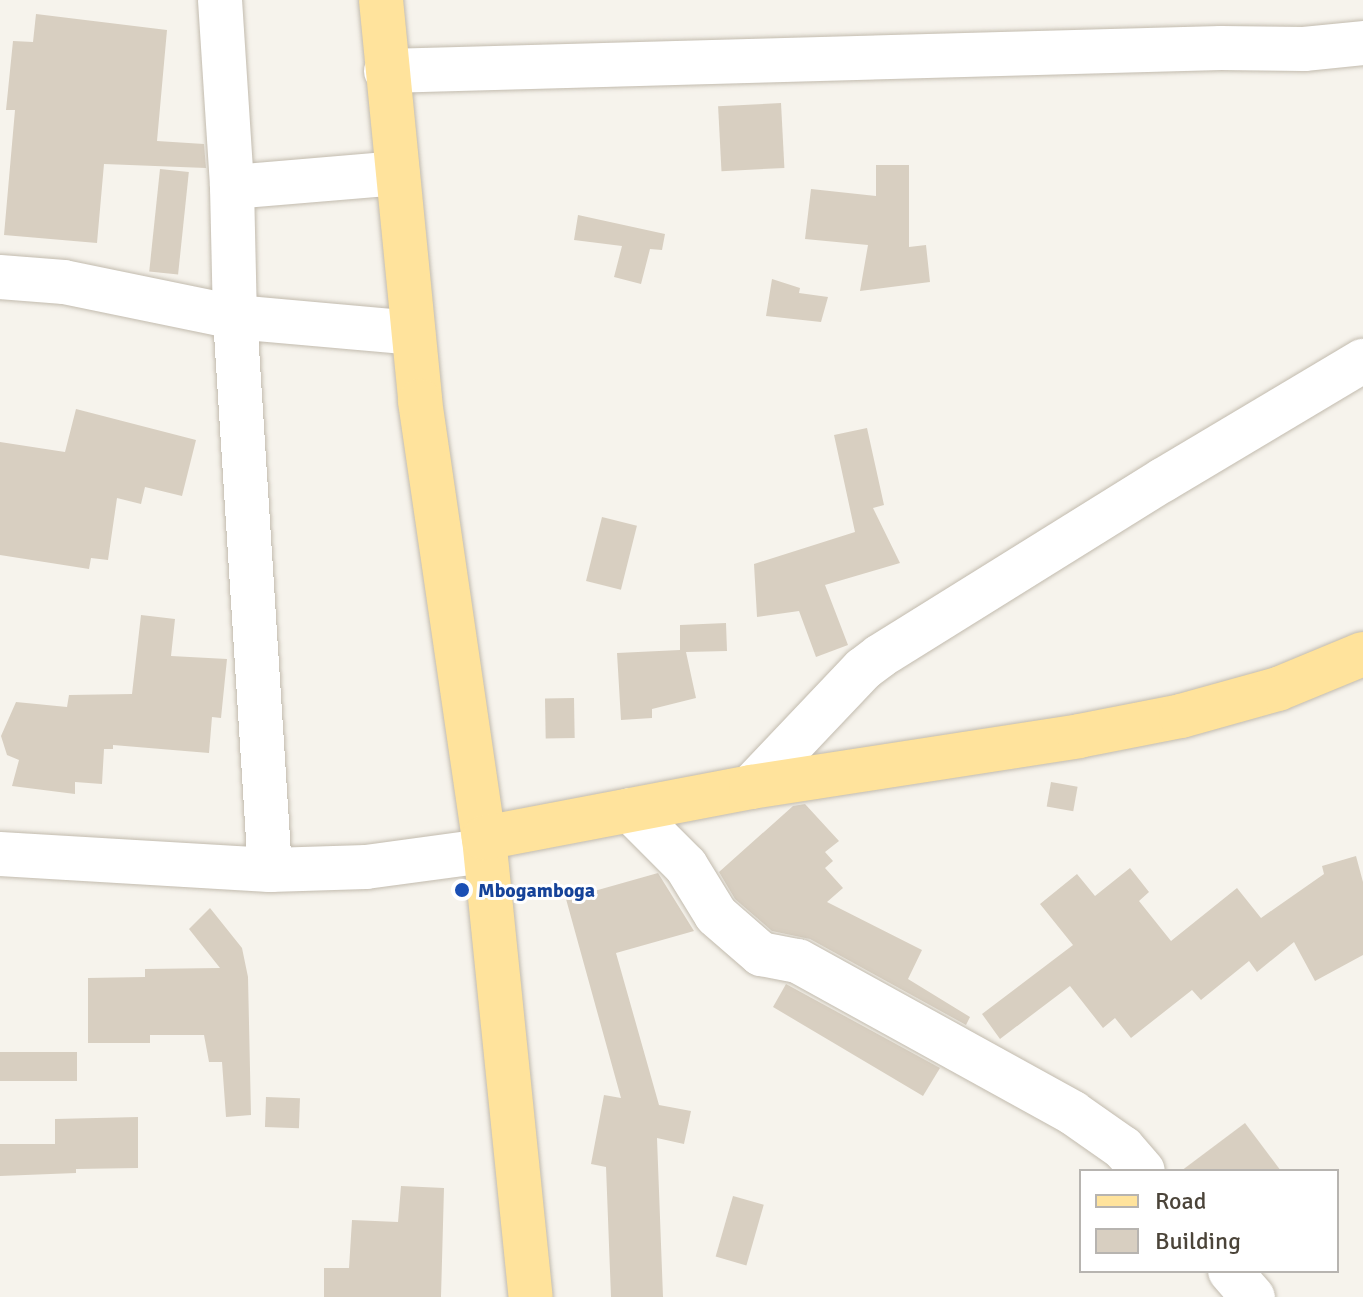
<!DOCTYPE html>
<html>
<head>
<meta charset="utf-8">
<style>
	body { margin:0 }
	#map { position:relative; width:1363px; height:1297px; overflow:hidden; background:#f6f3ec; font-family:Signika,sans-serif }
	div>[style] { position:absolute }
	.building>* { inset:0; background:#d8cfc1; transform-origin:0 0 }
	.roads { filter:drop-shadow(0 0 2px #c2bbae) drop-shadow(0 0 2px #c2bbae) }
	.minor>* { height:44px; margin:-22px; padding:0 22px; transform-origin:22px; border-radius:22px; background:#fff }
	.major>* { height:44px; margin:-22px; padding:0 22px; transform-origin:22px; border-radius:22px; background:#ffe39c }
	.dots>* { width:22px; height:22px; translate:-50% -50%; box-sizing:border-box; border:4px solid #fff; border-radius:50% }
	span { translate:-50% -50%; white-space:nowrap; text-align:center; line-height:1.15; -webkit-text-stroke:6px #fff; paint-order:stroke }
	.transit-label { font-size:20px; color:#164399; font-weight:700 }
	.left { translate:0 -50%; text-align:left }
	.legend { position:absolute; left:1079px; top:1169px; width:260px; height:104px; box-sizing:border-box; background:#fff; border:2px solid #b7b4b0; margin:0; padding:10px 14px; list-style:none; font-size:24px; color:#4b4439 }
	.legend li { display:flex; align-items:center; gap:16px; height:40px }
	.legend b { width:40px; border:2px solid #b7b4b0 }
</style>
</head>
<body>
<div id="map">
	<div class="building">
		<i style="clip-path:polygon(36px 14px,167px 30px,157px 141px,204px 144px,206px 168px,104px 164px,97px 243px,4px 235px,15px 110px,6px 110px,13px 41px,33px 42px)"></i>
		<i style="left:781px;top:103px;width:65px;height:63px;rotate:87deg"></i>
		<i style="clip-path:polygon(876px 165px,909px 165px,909px 247px,926px 245px,930px 282px,860px 291px,868px 245px,805px 239px,811px 189px,876px 196px)"></i>
		<i style="left:160px;top:169px;width:29px;height:103px;rotate:6deg"></i>
		<i style="clip-path:polygon(578px 215px,665px 234px,662px 250px,650px 249px,641px 284px,614px 277px,622px 246px,574px 240px)"></i>
		<i style="clip-path:polygon(772px 279px,800px 288px,799px 293px,828px 297px,821px 322px,766px 316px)"></i>
		<i style="clip-path:polygon(76px 409px,196px 440px,182px 496px,145px 487px,141px 504px,117px 498px,108px 560px,91px 558px,89px 569px,0 555px,0 442px,65px 452px)"></i>
		<i style="clip-path:polygon(867px 428px,884px 505px,873px 508px,900px 563px,825px 585px,848px 645px,816px 657px,799px 611px,757px 617px,754px 564px,855px 532px,834px 435px)"></i>
		<i style="left:602px;top:517px;width:36px;height:66px;rotate:14deg"></i>
		<i style="clip-path:polygon(141px 615px,175px 619px,171px 656px,227px 659px,221px 718px,212px 717px,209px 753px,113px 745px,113px 749px,104px 749px,102px 784px,75px 782px,75px 794px,12px 786px,19px 760px,7px 755px,1px 736px,16px 702px,67px 707px,69px 695px,132px 694px)"></i>
		<i style="clip-path:polygon(726px 623px,727px 651px,686px 652px,696px 698px,652px 709px,652px 718px,621px 720px,617px 653px,680px 650px,680px 625px)"></i>
		<i style="left:574px;top:698px;width:40px;height:29px;rotate:89deg"></i>
		<i style="left:1051px;top:782px;width:27px;height:25px;rotate:10deg"></i>
		<i style="clip-path:polygon(805px 804px,839px 841px,825px 852px,833px 861px,825px 868px,843px 888px,827px 902px,922px 950px,908px 979px,970px 1017px,966px 1025px,810px 939px,772px 931px,735px 899px,719px 872px,793px 806px)"></i>
		<i style="clip-path:polygon(1356px 856px,1363px 882px,1363px 955px,1315px 981px,1294px 942px,1257px 972px,1249px 961px,1201px 1000px,1192px 990px,1131px 1038px,1115px 1018px,1103px 1028px,1070px 986px,1000px 1039px,982px 1014px,1073px 945px,1040px 904px,1077px 874px,1095px 896px,1130px 868px,1149px 892px,1139px 901px,1171px 941px,1237px 888px,1261px 918px,1324px 874px,1322px 866px)"></i>
		<i style="clip-path:polygon(658px 873px,694px 931px,616px 953px,659px 1105px,691px 1111px,684px 1144px,657px 1138px,663px 1297px,611px 1297px,606px 1167px,591px 1164px,604px 1095px,621px 1098px,566px 899px)"></i>
		<i style="clip-path:polygon(210px 908px,242px 948px,248px 977px,251px 1115px,226px 1117px,222px 1062px,209px 1062px,204px 1035px,150px 1035px,150px 1043px,88px 1043px,88px 978px,145px 977px,145px 969px,220px 968px,189px 929px)"></i>
		<i style="clip-path:polygon(786px 984px,940px 1068px,923px 1096px,773px 1007px)"></i>
		<i style="left:77px;top:1052px;width:29px;height:77px;rotate:90deg"></i>
		<i style="left:266px;top:1097px;width:34px;height:30px;rotate:2deg"></i>
		<i style="clip-path:polygon(138px 1117px,138px 1168px,76px 1169px,76px 1173px,0 1176px,0 1144px,55px 1144px,55px 1119px)"></i>
		<i style="clip-path:polygon(1245px 1123px,1281px 1171px,1181px 1171px)"></i>
		<i style="clip-path:polygon(401px 1186px,444px 1188px,441px 1297px,324px 1297px,324px 1268px,349px 1268px,352px 1220px,398px 1222px)"></i>
		<i style="left:733px;top:1196px;width:32px;height:63px;rotate:16deg"></i>
	</div>
	<div class="roads">
		<div class="minor">
			<i style="left:220px;top:0;width:187px;rotate:86.3deg"></i>
			<i style="left:232px;top:187px;width:130px;rotate:88.7deg"></i>
			<i style="left:235px;top:317px;width:554px;rotate:86.38deg"></i>
			<i style="left:386px;top:71px;width:835px;rotate:-1.58deg"></i>
			<i style="left:1221px;top:48px;width:83px;rotate:0.7deg"></i>
			<i style="left:1304px;top:49px;width:59px;rotate:-5.8deg"></i>
			<i style="left:232px;top:187px;width:166px;rotate:-4.8deg"></i>
			<i style="left:0;top:277px;width:64px;rotate:4.5deg"></i>
			<i style="left:64px;top:282px;width:175px;rotate:11.6deg"></i>
			<i style="left:235px;top:317px;width:179px;rotate:5.1deg"></i>
			<i style="left:751px;top:787px;width:163px;rotate:-46.5deg"></i>
			<i style="left:863px;top:669px;width:21px;rotate:-37deg"></i>
			<i style="left:880px;top:656px;width:333px;rotate:-31.9deg"></i>
			<i style="left:1163px;top:480px;width:233px;rotate:-30.8deg"></i>
			<i style="left:630px;top:810px;width:79px;rotate:45deg"></i>
			<i style="left:686px;top:866px;width:57px;rotate:58.5deg"></i>
			<i style="left:716px;top:915px;width:60px;rotate:40.9deg"></i>
			<i style="left:761px;top:954px;width:38px;rotate:11deg"></i>
			<i style="left:798px;top:961px;width:314px;rotate:28.9deg"></i>
			<i style="left:1073px;top:1113px;width:61px;rotate:35deg"></i>
			<i style="left:1123px;top:1148px;width:30px;rotate:49deg"></i>
			<i style="left:0;top:854px;width:270px;rotate:3.4deg"></i>
			<i style="left:270px;top:870px;width:96px;rotate:-1.8deg"></i>
			<i style="left:366px;top:867px;width:120px;rotate:-7.7deg"></i>
			<i style="left:1230px;top:1271px;width:35px;rotate:49deg"></i>
		</div>
		<div class="major">
			<i style="left:381px;top:0;width:403px;rotate:84.4deg"></i>
			<i style="left:420px;top:401px;width:442px;rotate:81.7deg"></i>
			<i style="left:484px;top:838px;width:461px;rotate:84.2deg"></i>
			<i style="left:484px;top:838px;width:272px;rotate:-10.8deg"></i>
			<i style="left:751px;top:787px;width:332px;rotate:-8.8deg"></i>
			<i style="left:1079px;top:736px;width:104px;rotate:-11.1deg"></i>
			<i style="left:1181px;top:716px;width:101px;rotate:-15.6deg"></i>
			<i style="left:1278px;top:689px;width:92px;rotate:-22.4deg"></i>
		</div>
	</div>
	<div class="dots">
		<i style="left:462px;top:890px;background:#1a4fb4"></i>
	</div>
	<div class="transit-label">
		<span class="left" style="left:478px;top:890px">Mbogamboga</span>
	</div>
	<ul class="legend">
	<li><b style="height:10px;background:#ffe39c"></b>Road</li>
	<li><b style="height:22px;background:#d8cfc1"></b>Building</li>
	</ul>
</div>
</body>
</html>
